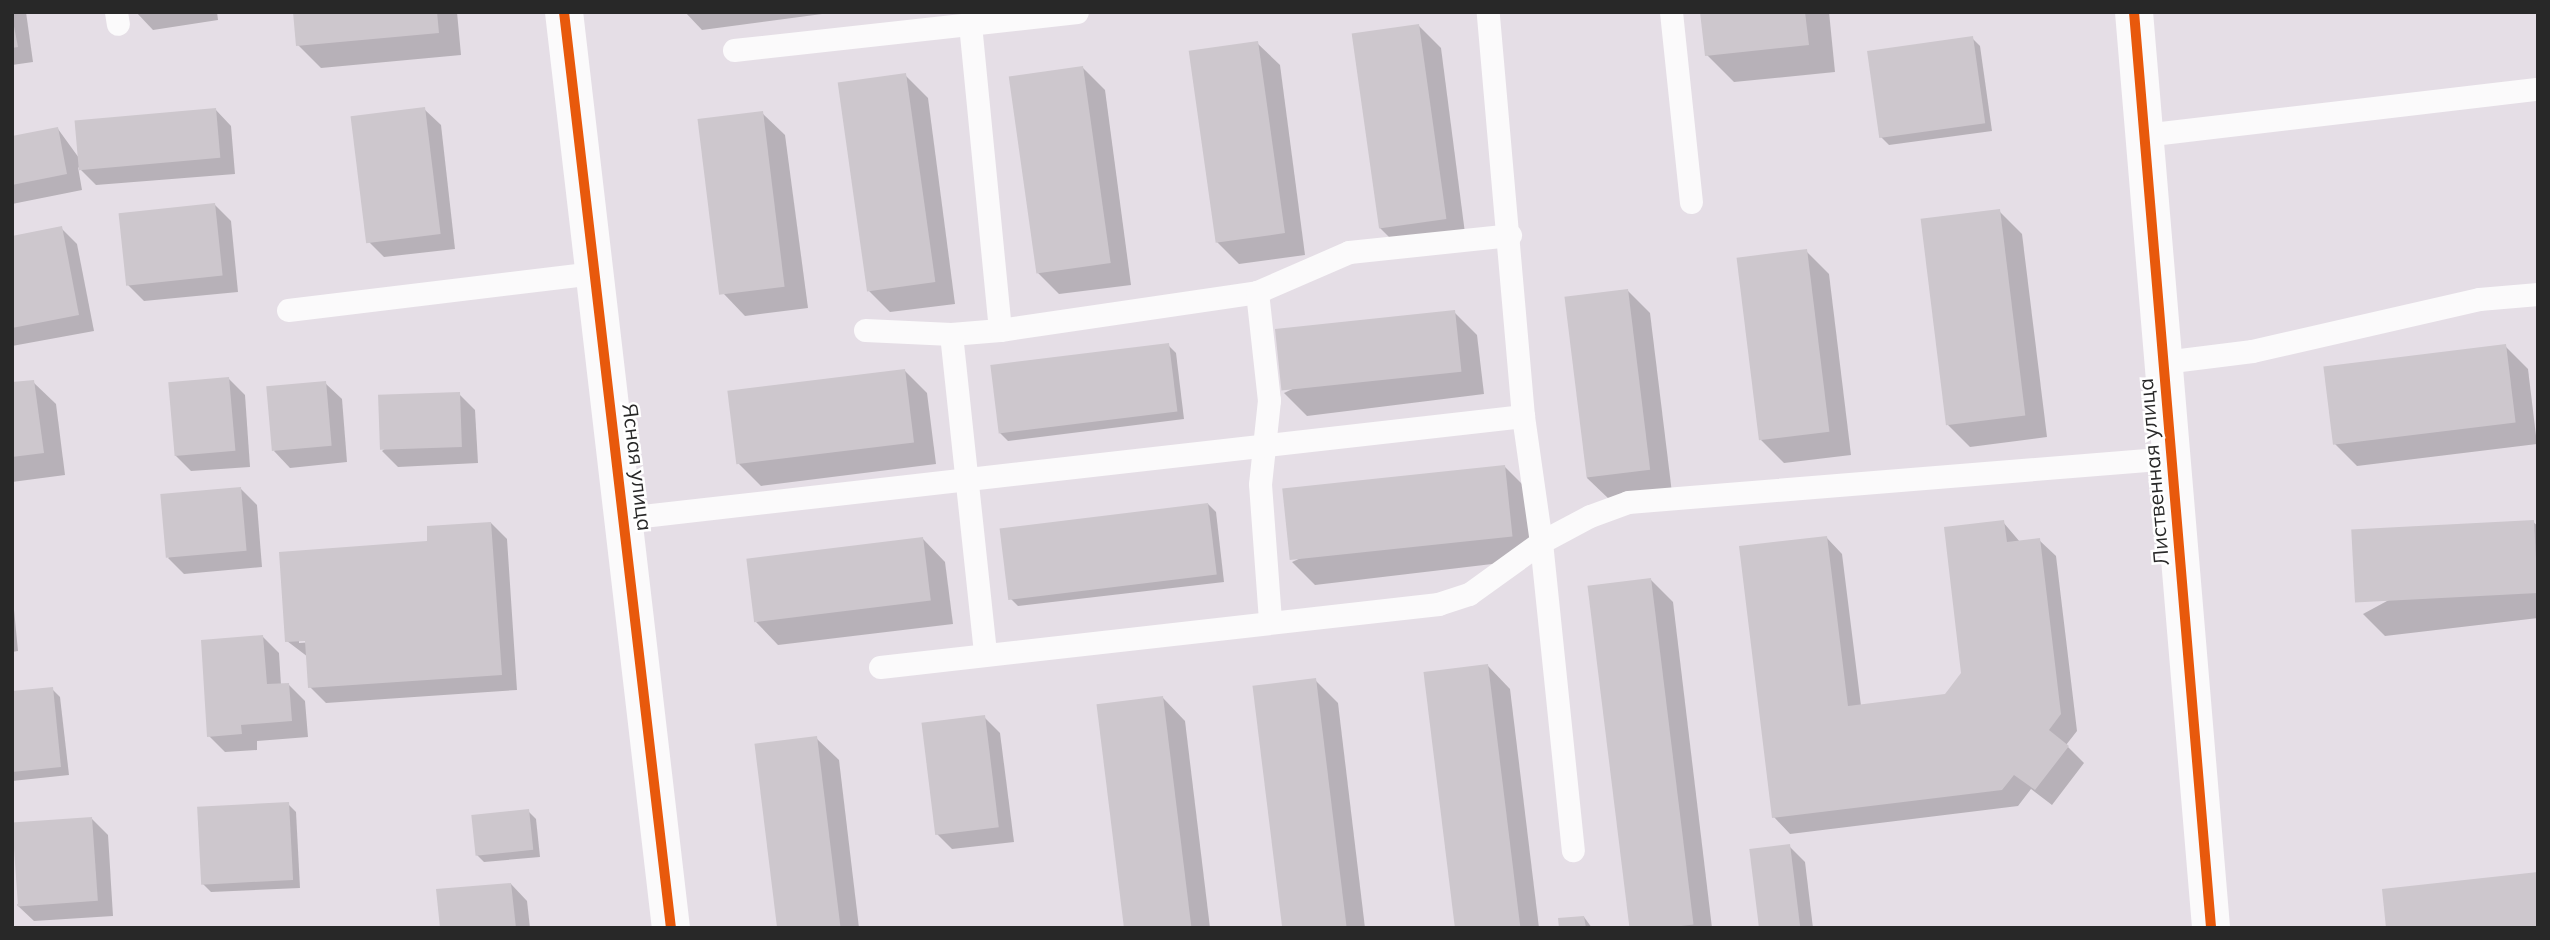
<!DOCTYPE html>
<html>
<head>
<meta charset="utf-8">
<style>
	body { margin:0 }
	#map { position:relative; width:2550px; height:940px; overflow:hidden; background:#e5dee6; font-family:Mulish,sans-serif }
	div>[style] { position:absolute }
	.shadow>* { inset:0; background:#0003 }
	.building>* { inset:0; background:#cdc7cd; transform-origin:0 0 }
	.service>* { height:23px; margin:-11.5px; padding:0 11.5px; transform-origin:11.5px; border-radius:11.5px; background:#fbfafb }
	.minor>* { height:38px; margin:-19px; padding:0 19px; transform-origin:19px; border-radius:19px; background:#fbfafb }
	.cycleway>* { height:10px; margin:-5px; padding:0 5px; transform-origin:5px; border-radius:5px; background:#e8590c }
	span { translate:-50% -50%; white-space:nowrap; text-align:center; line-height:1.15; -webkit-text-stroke:5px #fff; paint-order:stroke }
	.street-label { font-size:21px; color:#282828 }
	.frame { position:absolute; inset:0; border:14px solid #282828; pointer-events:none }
</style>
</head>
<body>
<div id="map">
	<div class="shadow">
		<i style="clip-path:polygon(12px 12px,26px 12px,33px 62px,12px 65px)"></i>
		<i style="clip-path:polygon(136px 12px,217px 12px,218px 20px,153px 30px)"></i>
		<i style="clip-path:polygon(295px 12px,457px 12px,461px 55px,321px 68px,298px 45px)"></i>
		<i style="clip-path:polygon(685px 12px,837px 12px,702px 30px)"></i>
		<i style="clip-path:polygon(1702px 12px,1829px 12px,1835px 72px,1734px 82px,1707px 55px)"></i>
		<i style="clip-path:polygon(1418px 25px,1441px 48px,1466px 241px,1402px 250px,1379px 227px)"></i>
		<i style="clip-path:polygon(1972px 38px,1980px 46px,1992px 131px,1889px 145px,1881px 137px)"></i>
		<i style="clip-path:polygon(1257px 43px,1280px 65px,1305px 255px,1239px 264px,1216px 241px)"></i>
		<i style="clip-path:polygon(1082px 67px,1105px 90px,1131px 285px,1059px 294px,1037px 272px)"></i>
		<i style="clip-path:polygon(905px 75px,928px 98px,955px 304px,890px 312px,868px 290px)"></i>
		<i style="clip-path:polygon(215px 109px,231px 126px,235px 174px,96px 185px,78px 167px,82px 190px,12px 204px,12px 138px,58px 129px,79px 158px)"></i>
		<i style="clip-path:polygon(424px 109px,441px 125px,455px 249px,384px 257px,368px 241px)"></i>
		<i style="clip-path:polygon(762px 113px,785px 135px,808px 308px,745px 316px,723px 293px)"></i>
		<i style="clip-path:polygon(215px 205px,231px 221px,238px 292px,144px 301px,128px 285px)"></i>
		<i style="clip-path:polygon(1999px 211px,2022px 234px,2047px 437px,1970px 447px,1947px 424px)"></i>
		<i style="clip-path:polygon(61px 228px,77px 244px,94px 331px,12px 346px,12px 238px)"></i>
		<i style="clip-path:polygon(1806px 251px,1829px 274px,1851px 455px,1784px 463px,1761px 440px)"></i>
		<i style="clip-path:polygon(1628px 291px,1650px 313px,1672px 493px,1610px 500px,1587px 478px)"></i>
		<i style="clip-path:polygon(1454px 312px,1477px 335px,1484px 394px,1307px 416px,1284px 393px)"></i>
		<i style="clip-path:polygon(1168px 345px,1176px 353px,1184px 419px,1008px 441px,1000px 433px)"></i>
		<i style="clip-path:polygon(2505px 346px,2528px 369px,2537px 444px,2357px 466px,2334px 443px)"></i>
		<i style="clip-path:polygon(905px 371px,927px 393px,936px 464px,761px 486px,738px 463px)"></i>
		<i style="clip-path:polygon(229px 379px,245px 395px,250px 467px,191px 471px,175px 455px)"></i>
		<i style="clip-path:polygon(33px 382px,56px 404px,65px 475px,12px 482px,12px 384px)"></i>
		<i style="clip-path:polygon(325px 383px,342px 399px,347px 462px,290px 468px,274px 451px)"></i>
		<i style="clip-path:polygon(459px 394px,475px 410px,478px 463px,398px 467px,382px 451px)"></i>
		<i style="clip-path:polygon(1504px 466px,1527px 489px,1535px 559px,1315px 585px,1292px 562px)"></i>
		<i style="clip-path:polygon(241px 489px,257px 505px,262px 567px,184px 574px,168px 558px)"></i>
		<i style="clip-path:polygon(1208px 504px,1216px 512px,1224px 582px,1018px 606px,1010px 598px)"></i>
		<i style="clip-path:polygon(2003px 522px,2020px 542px,2039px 540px,2056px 556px,2077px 731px,2066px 745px,2084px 763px,2052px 805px,2031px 789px,2018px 806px,1790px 834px,1774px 817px,1826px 537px,1842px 554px,1861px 706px,1946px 695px,1963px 674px)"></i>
		<i style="clip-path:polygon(2533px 522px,2538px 526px,2538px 618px,2385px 636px,2363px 614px)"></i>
		<i style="clip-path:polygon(evenodd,491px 523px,507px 539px,517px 690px,326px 703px,310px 687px,308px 657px,287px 641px,429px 543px,491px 523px,299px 640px,314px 642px,299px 643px,299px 640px)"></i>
		<i style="clip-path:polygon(923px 539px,945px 562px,953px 624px,778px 645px,756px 622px)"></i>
		<i style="clip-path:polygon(1650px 579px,1673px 602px,1712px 928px,1630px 928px)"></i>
		<i style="clip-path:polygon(12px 589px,18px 651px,12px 652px)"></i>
		<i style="clip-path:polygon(263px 637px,279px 653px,281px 685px,289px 685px,305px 701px,308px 737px,257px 741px,257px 750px,225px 752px,209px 736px)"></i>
		<i style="clip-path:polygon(1488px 666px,1510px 689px,1539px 928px,1456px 928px)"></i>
		<i style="clip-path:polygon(1315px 680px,1338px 703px,1365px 928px,1283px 928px)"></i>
		<i style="clip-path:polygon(52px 689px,60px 697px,69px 775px,12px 781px,12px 693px)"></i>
		<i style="clip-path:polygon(1163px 698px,1185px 721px,1210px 928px,1126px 928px)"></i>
		<i style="clip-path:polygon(984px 717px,1000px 733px,1014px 842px,952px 849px,936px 833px)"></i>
		<i style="clip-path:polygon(816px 738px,839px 760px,859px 928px,778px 928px)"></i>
		<i style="clip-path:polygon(288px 804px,296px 812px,300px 888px,211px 892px,203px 884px)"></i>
		<i style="clip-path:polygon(528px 811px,536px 819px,540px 857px,484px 862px,476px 854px)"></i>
		<i style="clip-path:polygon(92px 819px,108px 835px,113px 916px,34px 921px,17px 905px)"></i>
		<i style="clip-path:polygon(1789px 846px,1805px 862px,1813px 928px,1760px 928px)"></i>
		<i style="clip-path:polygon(511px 884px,527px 901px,530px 928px,442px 928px)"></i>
		<i style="clip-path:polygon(1584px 917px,1592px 928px,1561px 928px)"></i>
	</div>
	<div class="building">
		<i style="clip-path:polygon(293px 12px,437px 12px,439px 33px,296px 46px)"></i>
		<i style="clip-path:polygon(1700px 12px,1805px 12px,1809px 45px,1705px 56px)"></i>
		<i style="clip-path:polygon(12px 16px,18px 47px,12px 48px)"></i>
		<i style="left:1419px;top:24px;width:197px;height:68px;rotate:82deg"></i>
		<i style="left:1973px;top:36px;width:88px;height:107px;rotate:82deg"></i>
		<i style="left:1258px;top:41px;width:194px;height:70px;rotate:82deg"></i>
		<i style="left:1083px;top:66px;width:199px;height:75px;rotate:82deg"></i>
		<i style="left:906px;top:73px;width:211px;height:69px;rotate:82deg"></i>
		<i style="left:425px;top:107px;width:128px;height:75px;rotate:83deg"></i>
		<i style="left:216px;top:108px;width:50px;height:142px;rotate:85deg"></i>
		<i style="left:763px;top:111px;width:177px;height:66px;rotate:83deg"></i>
		<i style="clip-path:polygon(58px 127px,67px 174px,12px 185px,12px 136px)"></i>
		<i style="left:215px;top:203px;width:73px;height:97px;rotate:84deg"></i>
		<i style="left:2000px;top:209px;width:208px;height:80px;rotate:83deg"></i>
		<i style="clip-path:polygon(62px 226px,79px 315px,12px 328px,12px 236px)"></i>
		<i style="left:1807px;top:249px;width:184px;height:71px;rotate:83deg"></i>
		<i style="left:1628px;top:289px;width:182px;height:64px;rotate:83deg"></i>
		<i style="left:1455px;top:310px;width:62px;height:181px;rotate:84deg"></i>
		<i style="left:1169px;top:343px;width:69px;height:180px;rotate:83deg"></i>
		<i style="left:2506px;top:344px;width:79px;height:184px;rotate:83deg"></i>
		<i style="left:905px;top:369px;width:74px;height:179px;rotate:83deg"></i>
		<i style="left:229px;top:377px;width:74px;height:61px;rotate:85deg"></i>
		<i style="clip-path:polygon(34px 380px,44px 453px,12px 457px,12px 382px)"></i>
		<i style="left:326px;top:381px;width:65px;height:60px;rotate:85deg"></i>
		<i style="left:460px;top:392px;width:55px;height:82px;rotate:88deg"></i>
		<i style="left:1505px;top:465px;width:72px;height:224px;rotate:84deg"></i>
		<i style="left:241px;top:487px;width:64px;height:81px;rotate:85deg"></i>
		<i style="left:1208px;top:503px;width:72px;height:210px;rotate:83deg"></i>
		<i style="clip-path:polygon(2004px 520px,2007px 542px,2040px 538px,2061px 714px,2049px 730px,2069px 746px,2035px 790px,2014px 775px,2002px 790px,1772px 818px,1739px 546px,1827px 536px,1848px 706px,1945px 694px,1961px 673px,1944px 527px)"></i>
		<i style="left:2534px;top:520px;width:73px;height:183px;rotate:87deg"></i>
		<i style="clip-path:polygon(491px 522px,502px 675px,308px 688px,305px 641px,285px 642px,279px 552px,427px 541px,427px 526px)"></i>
		<i style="left:923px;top:537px;width:64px;height:178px;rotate:83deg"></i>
		<i style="left:1651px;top:578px;width:349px;height:64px;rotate:83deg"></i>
		<i style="clip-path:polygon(263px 635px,267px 684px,289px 683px,292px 721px,241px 725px,242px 734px,207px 737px,201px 640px)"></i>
		<i style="left:1488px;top:664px;width:266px;height:65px;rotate:83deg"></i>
		<i style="left:1316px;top:678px;width:252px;height:64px;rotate:83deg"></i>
		<i style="clip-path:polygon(53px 687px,61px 767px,12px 772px,12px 691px)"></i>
		<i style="left:1163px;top:696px;width:234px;height:67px;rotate:83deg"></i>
		<i style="left:985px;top:715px;width:113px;height:64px;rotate:83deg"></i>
		<i style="left:817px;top:736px;width:193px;height:63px;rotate:83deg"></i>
		<i style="left:289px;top:802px;width:78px;height:92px;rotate:87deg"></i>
		<i style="left:529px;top:809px;width:41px;height:58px;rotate:84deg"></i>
		<i style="left:92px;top:817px;width:84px;height:80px;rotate:86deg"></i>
		<i style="left:1790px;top:844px;width:85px;height:41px;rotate:83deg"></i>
		<i style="clip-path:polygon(2538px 872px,2538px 928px,2386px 928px,2382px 889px)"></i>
		<i style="clip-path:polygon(511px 883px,516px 928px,440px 928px,436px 889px)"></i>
		<i style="clip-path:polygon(1584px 916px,1586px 928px,1559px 928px,1558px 918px)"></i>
	</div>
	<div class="service">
		<i style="left:116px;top:12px;width:12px;rotate:81deg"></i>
		<i style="left:1671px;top:12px;width:191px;rotate:84deg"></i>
		<i style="left:970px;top:24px;width:307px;rotate:84.4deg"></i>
		<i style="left:734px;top:50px;width:345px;rotate:-6.3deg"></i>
		<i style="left:2144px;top:135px;width:397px;rotate:-6.7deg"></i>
		<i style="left:1257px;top:292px;width:109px;rotate:83.7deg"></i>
		<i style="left:1269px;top:400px;width:84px;rotate:96.1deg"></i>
		<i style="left:1260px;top:484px;width:136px;rotate:85.8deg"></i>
		<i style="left:288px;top:310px;width:308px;rotate:-6.9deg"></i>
		<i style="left:865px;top:330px;width:86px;rotate:2.7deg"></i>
		<i style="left:951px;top:334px;width:49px;rotate:-4.7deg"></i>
		<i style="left:1000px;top:330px;width:260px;rotate:-8.4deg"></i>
		<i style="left:1257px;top:292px;width:100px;rotate:-23.5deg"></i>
		<i style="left:1349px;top:252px;width:162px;rotate:-6deg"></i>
		<i style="left:951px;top:334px;width:322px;rotate:83.9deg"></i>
		<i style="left:2164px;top:362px;width:89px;rotate:-7.1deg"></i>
		<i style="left:2252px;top:351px;width:233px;rotate:-12.9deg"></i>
		<i style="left:2479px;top:299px;width:59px;rotate:-4.8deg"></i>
		<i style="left:1523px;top:416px;width:127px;rotate:81.9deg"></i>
		<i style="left:1541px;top:542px;width:310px;rotate:84.1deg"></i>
		<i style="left:625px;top:518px;width:904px;rotate:-6.48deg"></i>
		<i style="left:1523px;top:416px;width:406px;rotate:-95deg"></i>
		<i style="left:880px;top:667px;width:562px;rotate:-6.44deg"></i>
		<i style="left:1438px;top:604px;width:33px;rotate:-18deg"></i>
		<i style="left:1469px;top:594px;width:89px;rotate:-35.8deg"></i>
		<i style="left:1541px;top:542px;width:55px;rotate:-28deg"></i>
		<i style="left:1590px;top:516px;width:40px;rotate:-20.2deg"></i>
		<i style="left:1628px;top:502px;width:545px;rotate:-4.63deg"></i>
	</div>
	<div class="minor">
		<i style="left:564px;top:12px;width:922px;rotate:83.34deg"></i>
		<i style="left:2134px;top:12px;width:919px;rotate:85.19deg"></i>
	</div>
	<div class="cycleway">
		<i style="left:564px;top:12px;width:922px;rotate:83.34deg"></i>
		<i style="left:2134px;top:12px;width:919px;rotate:85.19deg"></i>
	</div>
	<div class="street-label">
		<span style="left:638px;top:467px;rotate:83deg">Ясная улица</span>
		<span style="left:2153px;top:472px;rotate:-95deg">Лиственная улица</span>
	</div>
	<div class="frame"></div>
</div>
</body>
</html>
